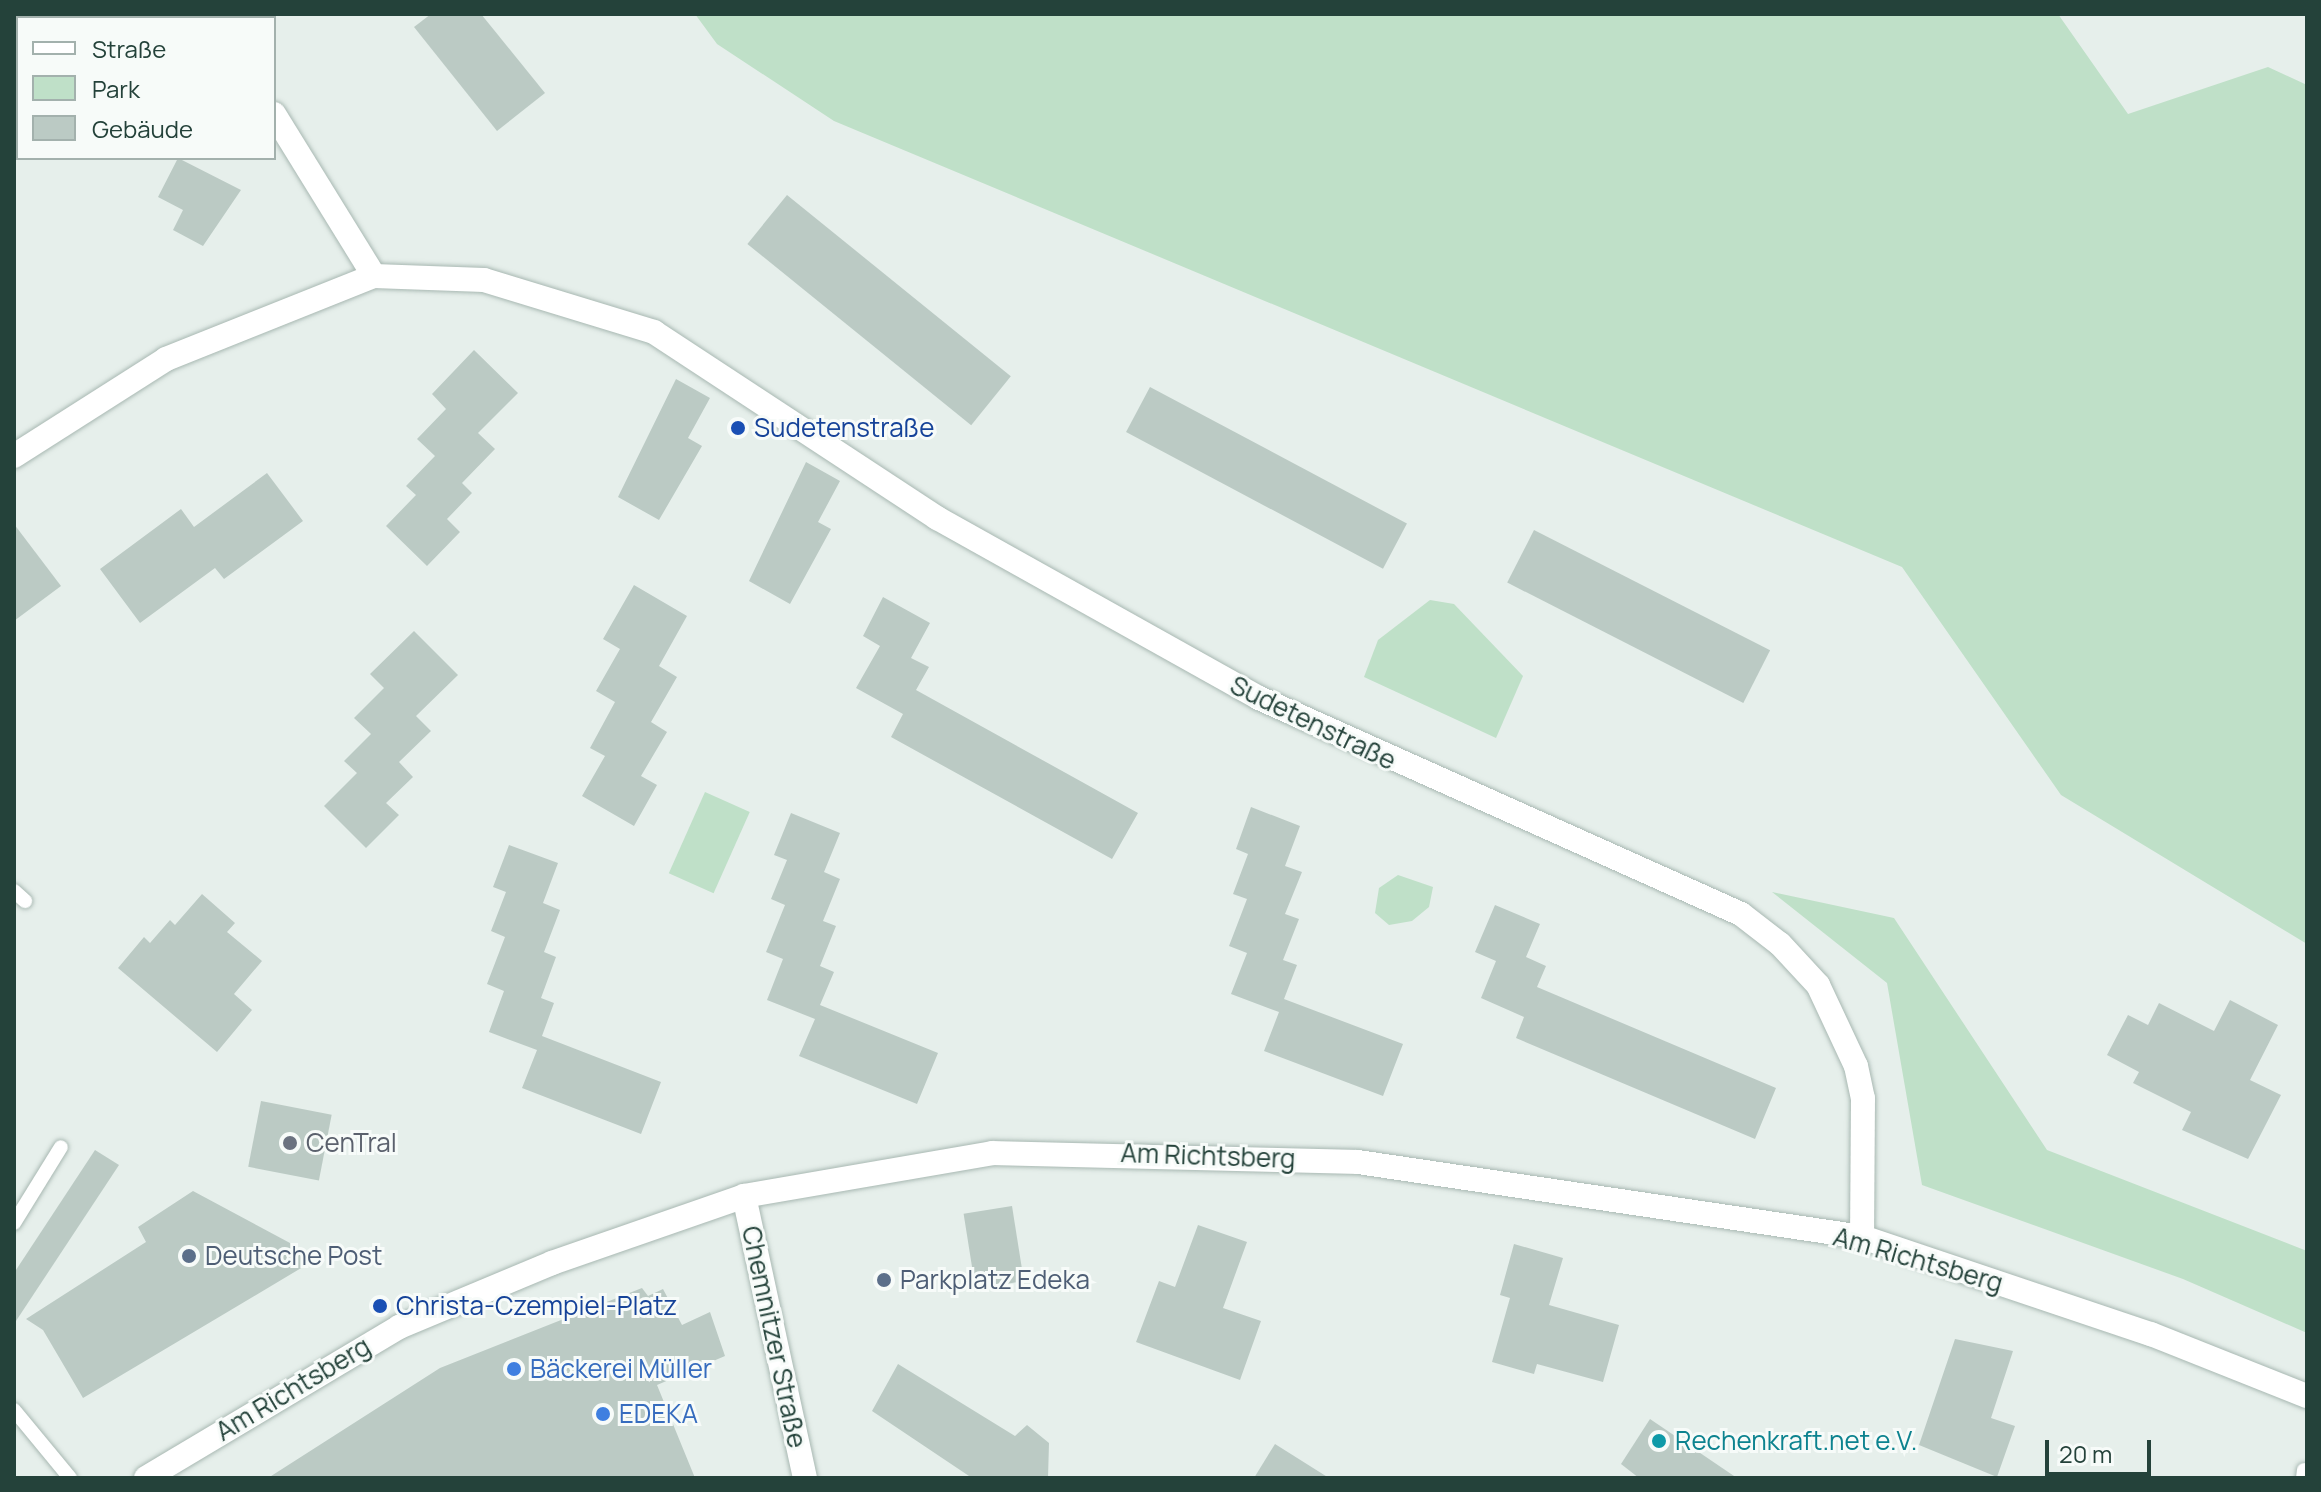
<!DOCTYPE html>
<html>
<head>
<meta charset="utf-8">
<style>
	body { margin:0 }
	#map { position:relative; width:2321px; height:1492px; overflow:hidden; background:#e6efeb; font-family:Manrope,sans-serif }
	div>[style] { position:absolute }
	.green>* { inset:0; background:#bfe0c8; transform-origin:0 0 }
	.building>* { inset:0; background:#bbcac4; transform-origin:0 0 }
	.roads { filter:drop-shadow(0 0 2px #a8b8b2) drop-shadow(0 0 2px #a8b8b2) }
	.service>* { height:14px; margin:-7px; padding:0 7px; transform-origin:7px; border-radius:7px; background:#fff }
	.minor>* { height:24px; margin:-12px; padding:0 12px; transform-origin:12px; border-radius:12px; background:#fff }
	.dots>* { width:22px; height:22px; translate:-50% -50%; box-sizing:border-box; border:4px solid #f7fbf9; border-radius:50% }
	span { translate:-50% -50%; white-space:nowrap; text-align:center; line-height:1.15; -webkit-text-stroke:6px #f7fbf9; paint-order:stroke }
	.transit-label { font-size:26px; color:#164399 }
	.left { translate:0 -50%; text-align:left }
	.street-label { font-size:26px; color:#24423a }
	.worship-label { font-size:26px; color:#5b616d }
	.service-label { font-size:26px; color:#4e5e75 }
	.shop-label { font-size:26px; color:#366cbe }
	.culture-label { font-size:26px; color:#0d838f }
	.frame { position:absolute; inset:0; border:16px solid #24423a; pointer-events:none }
	.legend { position:absolute; left:16px; top:16px; width:260px; height:144px; box-sizing:border-box; background:#f7fbf9; border:2px solid #a3b1ad; margin:0; padding:10px 14px; list-style:none; font-size:24px; color:#24423a }
	.legend li { display:flex; align-items:center; gap:16px; height:40px }
	.legend b { width:40px; border:2px solid #a3b1ad }
	.scale { position:absolute; left:2045px; top:1440px; width:106px; height:36px; box-sizing:border-box; border:4px solid #24423a; border-top:0; padding-left:10px; font-size:24px; line-height:28px; white-space:nowrap; color:#24423a; -webkit-text-stroke:6px #f7fbf9; paint-order:stroke }
</style>
</head>
<body>
<div id="map">
	<div class="green">
		<i style="clip-path:polygon(695px 14px,2058px 14px,2128px 114px,2268px 67px,2307px 85px,2307px 944px,2061px 795px,1902px 567px,834px 121px,717px 44px)"></i>
		<i style="clip-path:polygon(1430px 600px,1454px 604px,1523px 676px,1496px 738px,1364px 677px,1378px 640px)"></i>
		<i style="left:705px;top:792px;width:49px;height:89px;rotate:24deg"></i>
		<i style="clip-path:polygon(1398px 875px,1433px 887px,1429px 907px,1412px 921px,1389px 925px,1375px 913px,1379px 888px)"></i>
		<i style="clip-path:polygon(1772px 892px,1894px 918px,2047px 1150px,2307px 1251px,2307px 1333px,2183px 1279px,1922px 1185px,1887px 983px)"></i>
	</div>
	<div class="building">
		<i style="clip-path:polygon(431px 14px,481px 14px,545px 93px,497px 131px,414px 27px)"></i>
		<i style="clip-path:polygon(178px 158px,241px 190px,203px 246px,173px 230px,183px 210px,158px 197px)"></i>
		<i style="left:787px;top:195px;width:288px;height:63px;rotate:39deg"></i>
		<i style="clip-path:polygon(474px 350px,518px 393px,478px 433px,495px 449px,462px 483px,472px 493px,447px 519px,460px 532px,427px 566px,386px 526px,416px 495px,406px 486px,435px 456px,417px 439px,446px 409px,432px 394px)"></i>
		<i style="clip-path:polygon(676px 379px,710px 398px,688px 438px,702px 446px,659px 520px,618px 497px)"></i>
		<i style="left:1150px;top:387px;width:291px;height:51px;rotate:28deg"></i>
		<i style="clip-path:polygon(806px 462px,840px 481px,818px 522px,831px 529px,790px 604px,749px 581px)"></i>
		<i style="clip-path:polygon(267px 473px,303px 521px,224px 579px,215px 568px,140px 623px,100px 569px,181px 509px,194px 527px)"></i>
		<i style="clip-path:polygon(14px 524px,61px 586px,14px 621px)"></i>
		<i style="left:1534px;top:530px;width:265px;height:59px;rotate:27deg"></i>
		<i style="clip-path:polygon(634px 585px,687px 616px,659px 666px,677px 677px,651px 722px,667px 732px,641px 776px,657px 785px,634px 826px,582px 796px,605px 756px,590px 748px,615px 702px,596px 691px,620px 649px,603px 639px)"></i>
		<i style="clip-path:polygon(883px 597px,930px 623px,911px 658px,929px 667px,916px 690px,1138px 813px,1112px 859px,891px 737px,903px 714px,856px 688px,880px 646px,863px 636px)"></i>
		<i style="clip-path:polygon(414px 631px,458px 675px,416px 716px,431px 731px,399px 762px,413px 777px,386px 803px,399px 815px,366px 848px,324px 806px,357px 773px,344px 761px,371px 734px,354px 718px,384px 688px,370px 674px)"></i>
		<i style="clip-path:polygon(1251px 807px,1300px 826px,1285px 866px,1302px 872px,1285px 914px,1299px 919px,1283px 960px,1297px 965px,1284px 999px,1403px 1044px,1383px 1096px,1264px 1051px,1279px 1012px,1231px 994px,1247px 953px,1229px 946px,1247px 899px,1233px 894px,1248px 854px,1236px 849px)"></i>
		<i style="clip-path:polygon(791px 813px,840px 833px,824px 872px,840px 879px,823px 921px,836px 926px,820px 966px,834px 972px,820px 1005px,938px 1053px,917px 1104px,799px 1056px,815px 1019px,767px 1000px,783px 959px,766px 952px,785px 905px,771px 899px,787px 860px,774px 855px)"></i>
		<i style="clip-path:polygon(509px 845px,558px 863px,543px 903px,560px 910px,544px 952px,556px 957px,541px 998px,554px 1003px,542px 1036px,661px 1082px,641px 1134px,522px 1088px,537px 1050px,489px 1032px,504px 991px,487px 984px,505px 937px,491px 931px,506px 892px,493px 887px)"></i>
		<i style="clip-path:polygon(202px 894px,235px 923px,227px 932px,262px 961px,234px 994px,252px 1010px,217px 1052px,118px 968px,144px 937px,150px 943px,170px 920px,175px 925px)"></i>
		<i style="clip-path:polygon(1495px 905px,1540px 924px,1526px 957px,1546px 966px,1537px 987px,1776px 1088px,1755px 1139px,1516px 1038px,1524px 1017px,1481px 998px,1496px 961px,1475px 952px)"></i>
		<i style="clip-path:polygon(2230px 1000px,2278px 1025px,2250px 1080px,2281px 1095px,2248px 1159px,2182px 1130px,2191px 1112px,2133px 1083px,2139px 1072px,2107px 1055px,2128px 1015px,2148px 1025px,2159px 1003px,2214px 1031px)"></i>
		<i style="left:261px;top:1101px;width:72px;height:67px;rotate:11deg"></i>
		<i style="clip-path:polygon(95px 1150px,119px 1165px,14px 1324px,14px 1273px)"></i>
		<i style="clip-path:polygon(193px 1191px,318px 1258px,83px 1398px,43px 1330px,26px 1319px,146px 1242px,138px 1227px)"></i>
		<i style="left:1012px;top:1206px;width:76px;height:49px;rotate:81deg"></i>
		<i style="clip-path:polygon(1198px 1225px,1247px 1242px,1223px 1308px,1261px 1321px,1240px 1380px,1136px 1342px,1159px 1281px,1175px 1287px)"></i>
		<i style="clip-path:polygon(1514px 1244px,1563px 1258px,1549px 1305px,1619px 1325px,1603px 1382px,1537px 1364px,1534px 1374px,1492px 1362px,1510px 1298px,1500px 1295px)"></i>
		<i style="clip-path:polygon(642px 1288px,648px 1296px,663px 1289px,682px 1325px,710px 1312px,725px 1356px,657px 1385px,695px 1478px,268px 1478px,440px 1368px)"></i>
		<i style="clip-path:polygon(1955px 1339px,2013px 1351px,1991px 1418px,2015px 1426px,1997px 1477px,1919px 1445px)"></i>
		<i style="clip-path:polygon(898px 1364px,1015px 1436px,1027px 1425px,1049px 1443px,1048px 1478px,972px 1478px,872px 1411px)"></i>
		<i style="clip-path:polygon(1650px 1419px,1737px 1478px,1639px 1478px,1621px 1464px)"></i>
		<i style="clip-path:polygon(1275px 1444px,1329px 1478px,1254px 1478px)"></i>
	</div>
	<div class="roads">
		<div class="service">
			<i style="left:14px;top:891px;width:15px;rotate:42deg"></i>
			<i style="left:14px;top:1223px;width:89px;rotate:-58.3deg"></i>
			<i style="left:14px;top:1410px;width:88px;rotate:50.5deg"></i>
			<i style="left:2303px;top:1478px;width:8px;rotate:-83deg"></i>
		</div>
		<div class="minor">
			<i style="left:205px;top:14px;width:5px;rotate:53deg"></i>
			<i style="left:274px;top:114px;width:190px;rotate:58.3deg"></i>
			<i style="left:14px;top:456px;width:180px;rotate:-32.5deg"></i>
			<i style="left:166px;top:359px;width:224px;rotate:-21.8deg"></i>
			<i style="left:374px;top:276px;width:110px;rotate:2.1deg"></i>
			<i style="left:484px;top:280px;width:178px;rotate:17deg"></i>
			<i style="left:654px;top:332px;width:339px;rotate:33.3deg"></i>
			<i style="left:937px;top:518px;width:369px;rotate:29.2deg"></i>
			<i style="left:1259px;top:698px;width:528px;rotate:24.14deg"></i>
			<i style="left:1741px;top:914px;width:49px;rotate:37.6deg"></i>
			<i style="left:1780px;top:944px;width:56px;rotate:47.2deg"></i>
			<i style="left:1818px;top:985px;width:89px;rotate:64.9deg"></i>
			<i style="left:1856px;top:1066px;width:33px;rotate:78deg"></i>
			<i style="left:1863px;top:1098px;width:139px;rotate:90.4deg"></i>
			<i style="left:744px;top:1196px;width:289px;rotate:77.8deg"></i>
			<i style="left:146px;top:1478px;width:295px;rotate:-30.8deg"></i>
			<i style="left:399px;top:1327px;width:166px;rotate:-22.7deg"></i>
			<i style="left:552px;top:1263px;width:203px;rotate:-19.2deg"></i>
			<i style="left:744px;top:1196px;width:252px;rotate:-9.8deg"></i>
			<i style="left:992px;top:1153px;width:366px;rotate:1.4deg"></i>
			<i style="left:1358px;top:1162px;width:510px;rotate:8.46deg"></i>
			<i style="left:1862px;top:1237px;width:305px;rotate:18.6deg"></i>
			<i style="left:2151px;top:1334px;width:168px;rotate:21.7deg"></i>
		</div>
	</div>
	<div class="dots">
		<i style="left:738px;top:428px;background:#1a4fb4"></i>
		<i style="left:290px;top:1143px;background:#6b7280"></i>
		<i style="left:189px;top:1256px;background:#5c6f8a"></i>
		<i style="left:884px;top:1280px;background:#5c6f8a"></i>
		<i style="left:380px;top:1306px;background:#1a4fb4"></i>
		<i style="left:514px;top:1369px;background:#3f7fe0"></i>
		<i style="left:603px;top:1414px;background:#3f7fe0"></i>
		<i style="left:1659px;top:1441px;background:#0f9aa8"></i>
	</div>
	<div class="transit-label">
		<span class="left" style="left:754px;top:428px">Sudetenstraße</span>
		<span class="left" style="left:396px;top:1306px">Christa-Czempiel-Platz</span>
	</div>
	<div class="street-label">
		<span style="left:1313px;top:723px;rotate:26deg">Sudetenstraße</span>
		<span style="left:1208px;top:1156px;rotate:2deg">Am Richtsberg</span>
		<span style="left:1918px;top:1260px;rotate:16deg">Am Richtsberg</span>
		<span style="left:774px;top:1337px;rotate:78deg">Chemnitzer Straße</span>
		<span style="left:293px;top:1389px;rotate:-31deg">Am Richtsberg</span>
	</div>
	<div class="worship-label">
		<span class="left" style="left:306px;top:1143px">CenTral</span>
	</div>
	<div class="service-label">
		<span class="left" style="left:205px;top:1256px">Deutsche Post</span>
		<span class="left" style="left:900px;top:1280px">Parkplatz Edeka</span>
	</div>
	<div class="shop-label">
		<span class="left" style="left:530px;top:1369px">Bäckerei Müller</span>
		<span class="left" style="left:619px;top:1414px">EDEKA</span>
	</div>
	<div class="culture-label">
		<span class="left" style="left:1675px;top:1441px">Rechenkraft.net e.V.</span>
	</div>
	<div class="frame"></div>
	<ul class="legend">
	<li><b style="height:10px;background:#fff"></b>Straße</li>
	<li><b style="height:22px;background:#bfe0c8"></b>Park</li>
	<li><b style="height:22px;background:#bbcac4"></b>Gebäude</li>
	</ul>
	<div class="scale">20 m</div>
</div>
</body>
</html>
